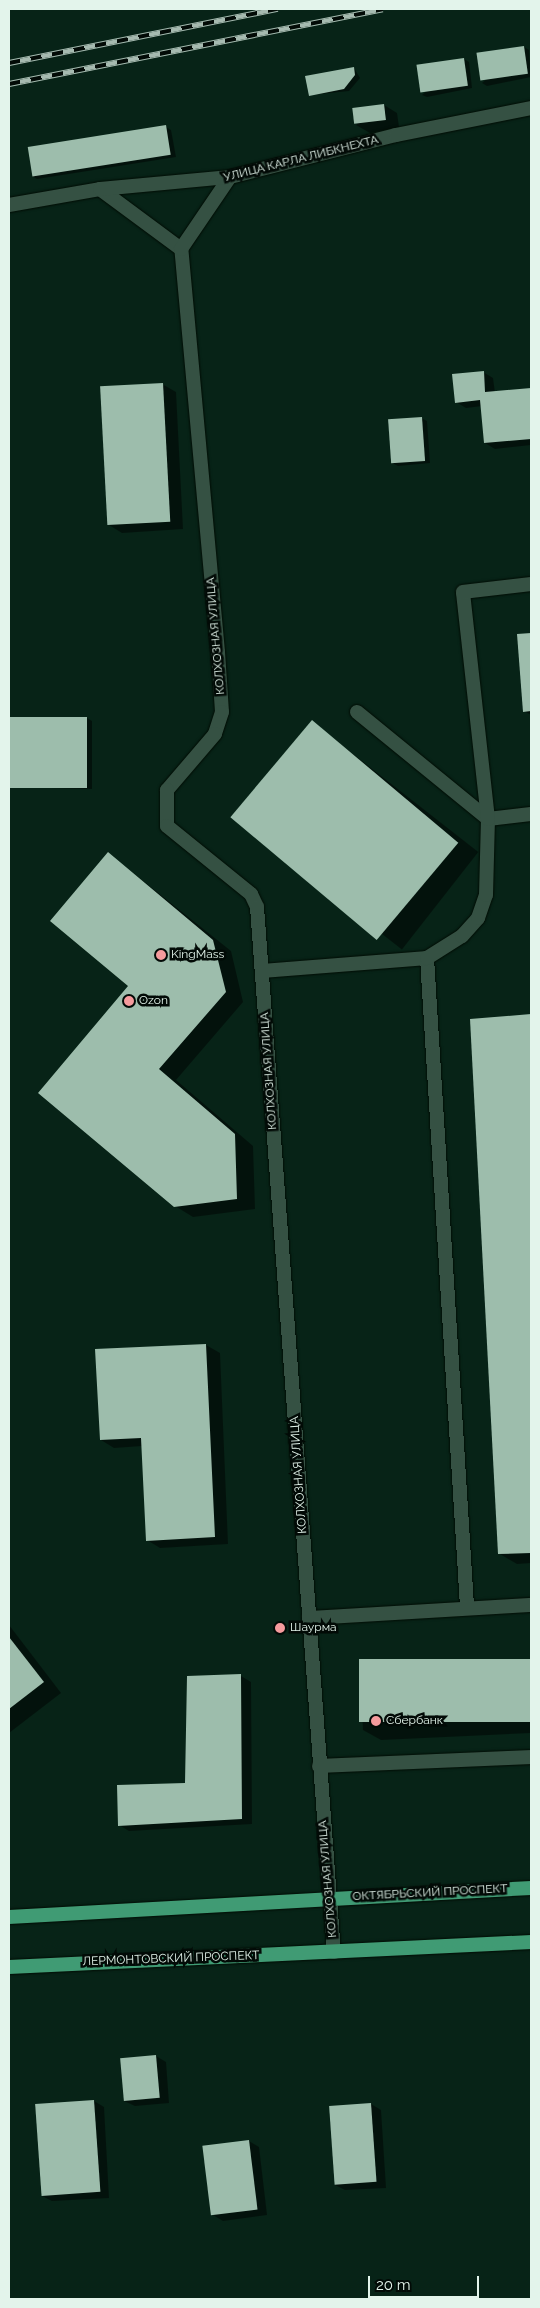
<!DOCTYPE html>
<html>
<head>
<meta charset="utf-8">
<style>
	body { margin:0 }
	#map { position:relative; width:540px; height:2308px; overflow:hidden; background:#072317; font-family:Raleway,sans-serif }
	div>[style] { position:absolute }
	.shadow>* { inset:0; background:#0007; transform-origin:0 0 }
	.building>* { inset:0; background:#9dbdac; transform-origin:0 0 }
	.roads { filter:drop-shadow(0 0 1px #000c04) drop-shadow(0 0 1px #000c04) }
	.service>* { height:14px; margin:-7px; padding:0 7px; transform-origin:7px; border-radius:7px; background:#355143 }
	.pedestrian>* { height:14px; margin:-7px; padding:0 7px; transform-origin:7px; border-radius:7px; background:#355143 }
	.minor>* { height:14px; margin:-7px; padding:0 7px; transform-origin:7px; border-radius:7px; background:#355143 }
	.primary>* { height:14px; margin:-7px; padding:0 7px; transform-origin:7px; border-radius:7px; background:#409b74 }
	.rail>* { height:5.5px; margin-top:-2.75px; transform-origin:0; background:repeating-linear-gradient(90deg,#020a06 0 11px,#a6bab0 0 22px); box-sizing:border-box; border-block:1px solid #a6bab0 }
	.dots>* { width:14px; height:14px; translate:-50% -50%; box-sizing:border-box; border:2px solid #020a06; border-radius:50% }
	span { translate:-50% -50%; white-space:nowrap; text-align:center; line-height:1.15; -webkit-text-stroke:5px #020a06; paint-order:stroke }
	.street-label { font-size:12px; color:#e3f4eb }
	.poi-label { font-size:12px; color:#e3f4eb }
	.left { translate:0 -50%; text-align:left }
	.frame { position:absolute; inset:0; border:10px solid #e3f4eb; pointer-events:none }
	.scale { position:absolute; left:368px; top:2276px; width:111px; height:22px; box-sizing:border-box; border:2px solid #e3f4eb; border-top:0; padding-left:6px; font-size:15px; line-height:18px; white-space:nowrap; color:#e3f4eb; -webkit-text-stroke:4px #020a06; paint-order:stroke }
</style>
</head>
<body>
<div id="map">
	<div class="shadow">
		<i style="clip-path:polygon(524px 47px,529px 50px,531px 77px,487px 86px,482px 83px)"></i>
		<i style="clip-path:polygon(464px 59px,469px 62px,472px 88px,427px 97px,422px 95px)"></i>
		<i style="clip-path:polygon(354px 68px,360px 78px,349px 91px,310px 95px)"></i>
		<i style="clip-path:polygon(384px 105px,397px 113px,399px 127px,370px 133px,356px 125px)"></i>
		<i style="clip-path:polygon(166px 127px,171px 130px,176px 157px,37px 179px,32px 176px)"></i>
		<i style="clip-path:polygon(483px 372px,493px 378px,495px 393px,531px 389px,531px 445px,495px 449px,485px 443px,482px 406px,466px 408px,456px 402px)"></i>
		<i style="clip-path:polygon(162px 384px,176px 392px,183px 529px,122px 533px,109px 525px)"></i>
		<i style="clip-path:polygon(421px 418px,427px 421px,430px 463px,398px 466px,392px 463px)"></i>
		<i style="clip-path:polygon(531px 634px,531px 715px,524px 711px,518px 635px)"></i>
		<i style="clip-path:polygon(87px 718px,92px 721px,92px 789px,11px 787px)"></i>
		<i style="left:312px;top:722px;width:211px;height:124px;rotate:38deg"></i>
		<i style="clip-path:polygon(108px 853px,231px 951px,243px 1002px,176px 1080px,253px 1146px,255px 1209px,193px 1217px,175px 1206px,130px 986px)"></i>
		<i style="clip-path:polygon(531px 1015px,531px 1563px,517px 1564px,500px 1554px,472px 1020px)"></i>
		<i style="clip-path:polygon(206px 1345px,220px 1353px,228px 1544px,160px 1548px,147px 1540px,142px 1446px,114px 1448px,101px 1440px,96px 1350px)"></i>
		<i style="clip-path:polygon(9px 1625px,61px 1693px,9px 1733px)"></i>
		<i style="clip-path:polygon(531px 1660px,531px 1733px,381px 1740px,363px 1730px,360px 1669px)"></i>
		<i style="clip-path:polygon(241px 1676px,251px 1682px,252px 1824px,129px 1831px,119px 1825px,186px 1784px,188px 1677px)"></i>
		<i style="clip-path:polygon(156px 2056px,166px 2062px,169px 2103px,135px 2106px,124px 2101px)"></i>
		<i style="clip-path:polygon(94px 2101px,104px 2107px,109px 2198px,52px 2201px,42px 2196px)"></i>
		<i style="clip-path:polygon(371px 2104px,381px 2110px,386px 2188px,345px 2190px,335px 2185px)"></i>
		<i style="clip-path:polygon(249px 2141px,259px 2147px,267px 2215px,223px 2221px,213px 2215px)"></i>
	</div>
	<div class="building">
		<i style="left:524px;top:46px;width:28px;height:48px;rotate:82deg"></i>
		<i style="left:464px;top:58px;width:28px;height:48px;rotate:82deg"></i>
		<i style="clip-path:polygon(354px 67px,355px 75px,344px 89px,309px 96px,305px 76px)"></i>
		<i style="left:384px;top:104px;width:16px;height:32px;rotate:83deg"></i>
		<i style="left:166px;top:125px;width:30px;height:140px;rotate:81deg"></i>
		<i style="clip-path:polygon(484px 371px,485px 392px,531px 388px,531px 439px,484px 443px,480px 400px,455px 403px,452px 374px)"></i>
		<i style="left:163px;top:383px;width:139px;height:63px;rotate:87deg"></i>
		<i style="left:422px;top:417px;width:44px;height:34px;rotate:86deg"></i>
		<i style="clip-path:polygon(531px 633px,531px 711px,523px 712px,517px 634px)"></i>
		<i style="left:9px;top:717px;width:78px;height:71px"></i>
		<i style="left:312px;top:720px;width:191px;height:127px;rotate:40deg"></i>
		<i style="clip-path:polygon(108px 852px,213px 940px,226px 992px,159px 1069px,235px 1134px,237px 1199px,174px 1207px,38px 1093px,128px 986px,50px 921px)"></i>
		<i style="clip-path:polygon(531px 1014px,531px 1553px,498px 1554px,470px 1019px)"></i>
		<i style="clip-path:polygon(206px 1344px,215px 1537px,146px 1541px,141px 1438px,100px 1440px,95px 1349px)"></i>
		<i style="clip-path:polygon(9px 1637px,44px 1682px,9px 1709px)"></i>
		<i style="left:531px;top:1659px;width:63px;height:172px;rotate:90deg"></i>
		<i style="clip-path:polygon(241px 1674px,242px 1819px,118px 1826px,117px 1785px,185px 1783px,187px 1676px)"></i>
		<i style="left:156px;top:2055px;width:43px;height:36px;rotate:85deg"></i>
		<i style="left:94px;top:2100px;width:92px;height:59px;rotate:86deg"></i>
		<i style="left:371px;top:2103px;width:79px;height:42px;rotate:86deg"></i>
		<i style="left:249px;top:2140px;width:70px;height:47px;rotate:83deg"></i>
	</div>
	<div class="roads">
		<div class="service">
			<i style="left:357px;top:712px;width:169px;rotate:39.2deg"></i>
			<i style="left:488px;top:819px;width:43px;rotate:-6.6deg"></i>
			<i style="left:427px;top:958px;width:650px;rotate:86.47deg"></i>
			<i style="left:262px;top:971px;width:166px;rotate:-4.5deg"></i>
			<i style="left:427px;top:958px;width:41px;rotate:-32.2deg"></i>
			<i style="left:462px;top:936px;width:24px;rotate:-48deg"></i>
			<i style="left:478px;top:918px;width:24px;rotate:-71deg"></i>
			<i style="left:486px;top:895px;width:76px;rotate:-88.5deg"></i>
			<i style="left:488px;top:819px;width:228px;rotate:-96.3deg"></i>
			<i style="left:309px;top:1618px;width:222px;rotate:-3.4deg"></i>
			<i style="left:319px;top:1766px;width:212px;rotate:-2.4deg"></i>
		</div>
		<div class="pedestrian">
			<i style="left:100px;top:189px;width:101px;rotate:36.5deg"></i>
			<i style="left:218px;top:652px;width:405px;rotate:-95.2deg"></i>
			<i style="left:181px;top:249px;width:87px;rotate:-55.8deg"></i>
		</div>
		<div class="minor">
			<i style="left:9px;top:205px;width:92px;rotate:-10deg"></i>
			<i style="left:100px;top:189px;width:131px;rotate:-5.3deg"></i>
			<i style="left:230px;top:177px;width:171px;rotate:-14.2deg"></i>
			<i style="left:396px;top:135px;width:138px;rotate:-11.3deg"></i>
			<i style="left:463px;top:592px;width:68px;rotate:-6.7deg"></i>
			<i style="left:218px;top:652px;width:60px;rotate:86.2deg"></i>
			<i style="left:222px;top:712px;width:23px;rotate:108deg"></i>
			<i style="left:215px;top:734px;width:74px;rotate:130.6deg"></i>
			<i style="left:167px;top:790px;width:36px;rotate:90deg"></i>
			<i style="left:167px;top:826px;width:108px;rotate:39deg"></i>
			<i style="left:251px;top:894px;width:14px;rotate:65deg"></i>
			<i style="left:257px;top:907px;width:1048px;rotate:85.79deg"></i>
		</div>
		<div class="primary">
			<i style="left:9px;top:1917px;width:523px;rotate:-3.18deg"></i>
			<i style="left:9px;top:1967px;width:523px;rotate:-2.74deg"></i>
		</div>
	</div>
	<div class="rail">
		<i style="left:9px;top:63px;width:274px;rotate:-11.4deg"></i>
		<i style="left:9px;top:84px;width:381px;rotate:-11.3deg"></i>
	</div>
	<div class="dots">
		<i style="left:161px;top:955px;background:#f59b9d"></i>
		<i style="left:129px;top:1001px;background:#f59b9d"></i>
		<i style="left:280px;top:1628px;background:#f59b9d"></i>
		<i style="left:376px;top:1721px;background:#f59b9d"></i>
	</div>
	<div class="street-label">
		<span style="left:301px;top:159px;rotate:-14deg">УЛИЦА КАРЛА ЛИБКНЕХТА</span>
		<span style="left:216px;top:636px;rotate:-95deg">КОЛХОЗНАЯ УЛИЦА</span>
		<span style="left:269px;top:1071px;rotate:-94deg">КОЛХОЗНАЯ УЛИЦА</span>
		<span style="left:299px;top:1475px;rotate:-94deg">КОЛХОЗНАЯ УЛИЦА</span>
		<span style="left:328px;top:1879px;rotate:-95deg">КОЛХОЗНАЯ УЛИЦА</span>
		<span style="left:430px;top:1893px;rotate:-3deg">ОКТЯБРЬСКИЙ ПРОСПЕКТ</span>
		<span style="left:171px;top:1959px;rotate:-2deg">ЛЕРМОНТОВСКИЙ ПРОСПЕКТ</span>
	</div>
	<div class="poi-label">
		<span class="left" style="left:171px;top:955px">KingMass</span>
		<span class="left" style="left:139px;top:1001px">Ozon</span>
		<span class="left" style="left:290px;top:1628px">Шаурма</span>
		<span class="left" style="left:386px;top:1721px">Сбербанк</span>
	</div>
	<div class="frame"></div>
	<div class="scale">20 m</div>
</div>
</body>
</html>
